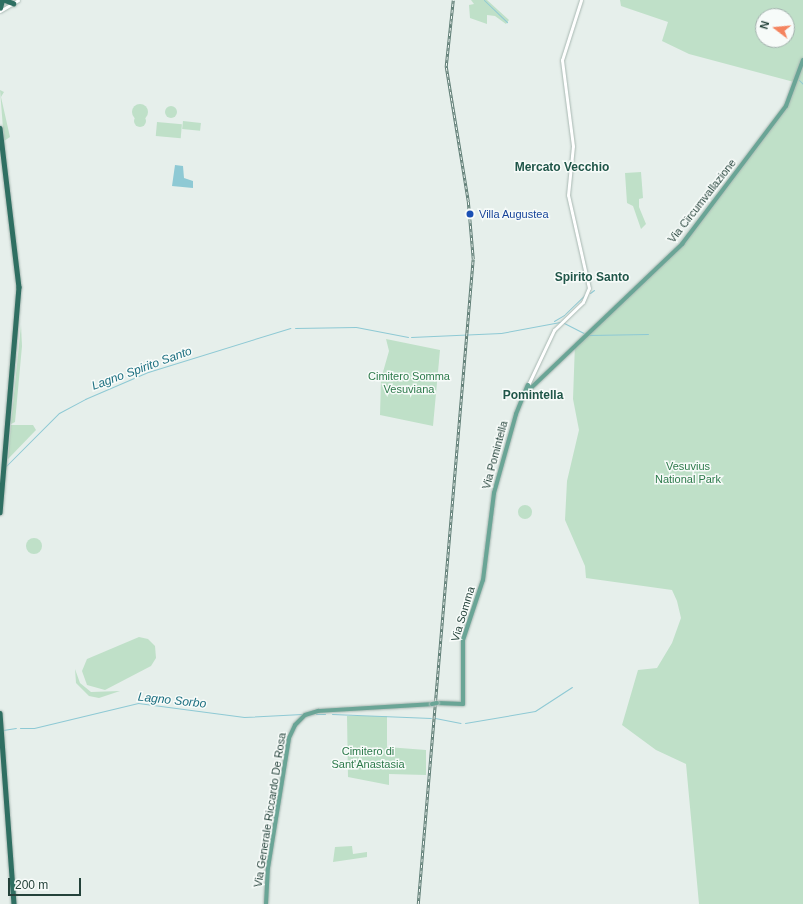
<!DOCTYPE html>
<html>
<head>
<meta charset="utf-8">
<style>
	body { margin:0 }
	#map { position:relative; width:803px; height:904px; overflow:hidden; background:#e6efeb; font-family:Helvetica,sans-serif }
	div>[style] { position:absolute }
	.green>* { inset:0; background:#bfe0c8; transform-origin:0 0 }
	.round { border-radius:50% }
	.water>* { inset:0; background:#8ec9d4 }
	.stream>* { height:1px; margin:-0.5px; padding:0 0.5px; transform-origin:0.5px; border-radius:0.5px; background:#8ec9d4 }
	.roads { filter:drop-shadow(0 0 1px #a8b8b2) drop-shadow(0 0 1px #a8b8b2) }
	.minor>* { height:3px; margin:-1.5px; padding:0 1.5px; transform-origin:1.5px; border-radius:1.5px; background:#fff }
	.major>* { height:4px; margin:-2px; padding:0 2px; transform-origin:2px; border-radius:2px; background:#6aa596 }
	.highway>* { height:4.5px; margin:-2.25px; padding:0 2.25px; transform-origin:2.25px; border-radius:2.25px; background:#2f6f62 }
	.rail>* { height:2.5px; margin-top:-1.25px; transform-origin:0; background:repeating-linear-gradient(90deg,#f7fbf9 0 3px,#5f7d75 0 6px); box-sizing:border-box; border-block:1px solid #5f7d75 }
	.bridges { filter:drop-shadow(0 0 1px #c2cac8) drop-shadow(0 0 1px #c2cac8) }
	.major-bridge>* { height:4px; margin:-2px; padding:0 2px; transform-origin:2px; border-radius:2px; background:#6aa596 }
	.dots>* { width:11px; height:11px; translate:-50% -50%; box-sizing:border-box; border:2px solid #f7fbf9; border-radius:50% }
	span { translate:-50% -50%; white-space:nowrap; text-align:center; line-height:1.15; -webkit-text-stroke:3px #f7fbf9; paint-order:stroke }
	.street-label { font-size:11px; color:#24423a }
	.transit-label { font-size:11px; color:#164399 }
	.left { translate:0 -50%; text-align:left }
	.park-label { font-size:11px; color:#2d7a4b }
	.neighbourhood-label { font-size:12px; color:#1f5548; font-weight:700 }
	.water-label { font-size:12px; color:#1c6f80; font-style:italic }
	.north { position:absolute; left:755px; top:8px; width:40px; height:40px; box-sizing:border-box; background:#f7fbf9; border:1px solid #a3b1ad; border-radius:50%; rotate:286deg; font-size:11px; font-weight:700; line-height:16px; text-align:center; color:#24423a }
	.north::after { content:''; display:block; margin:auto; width:14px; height:18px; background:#f4845f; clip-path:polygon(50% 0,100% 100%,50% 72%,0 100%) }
	.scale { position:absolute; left:8px; top:878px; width:73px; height:18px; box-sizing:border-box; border:2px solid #24423a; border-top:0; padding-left:5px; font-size:12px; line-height:14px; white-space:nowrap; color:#24423a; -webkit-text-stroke:3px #f7fbf9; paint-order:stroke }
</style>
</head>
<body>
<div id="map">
	<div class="green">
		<i style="clip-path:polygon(471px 0,487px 0,509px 20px,506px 24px,495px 16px,487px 15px,487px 24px,470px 18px,469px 5px,474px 4px)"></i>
		<i style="clip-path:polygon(evenodd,620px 0,803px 0,803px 904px,699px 904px,686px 764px,656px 750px,622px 725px,638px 670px,657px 668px,672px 643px,681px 618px,677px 601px,672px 590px,586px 578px,585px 566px,565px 520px,567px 481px,579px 430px,573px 399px,575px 343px,683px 241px,789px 98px,794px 82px,689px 54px,662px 41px,668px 22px,621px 6px,620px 0,763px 16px,787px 16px,787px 40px,763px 40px,763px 16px)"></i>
		<i style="clip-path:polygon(0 90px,4px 92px,1px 97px,10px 137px,4px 141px)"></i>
		<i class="round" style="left:132px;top:104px;width:16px;height:16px"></i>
		<i class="round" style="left:165px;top:106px;width:12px;height:12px"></i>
		<i class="round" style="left:134px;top:115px;width:12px;height:12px"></i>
		<i style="left:183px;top:121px;width:18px;height:8px;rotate:6deg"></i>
		<i style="left:157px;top:122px;width:25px;height:14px;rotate:5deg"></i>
		<i style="clip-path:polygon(641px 172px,643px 198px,639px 199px,639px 207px,646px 224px,641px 229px,633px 206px,627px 203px,625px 173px)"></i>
		<i style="clip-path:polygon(21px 325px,22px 346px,15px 422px,11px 424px)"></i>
		<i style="clip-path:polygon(386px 339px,440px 350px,433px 426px,380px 415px,381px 379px,389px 351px)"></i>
		<i style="clip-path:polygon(11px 425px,33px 425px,36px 430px,8px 459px)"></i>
		<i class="round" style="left:518px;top:505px;width:14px;height:14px"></i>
		<i class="round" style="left:26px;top:538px;width:16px;height:16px"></i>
		<i style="clip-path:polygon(139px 637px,148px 639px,155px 646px,156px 658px,151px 666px,105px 690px,87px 685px,82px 671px,87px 659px)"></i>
		<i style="clip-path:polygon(75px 669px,80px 683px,91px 692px,120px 691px,99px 698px,89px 696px,76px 683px)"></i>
		<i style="clip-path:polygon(347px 716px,387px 716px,387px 747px,426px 750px,426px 775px,389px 774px,389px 785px,348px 777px)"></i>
		<i style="clip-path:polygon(352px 846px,353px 854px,367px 852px,367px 857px,333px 862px,335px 847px)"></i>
	</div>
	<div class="water">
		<i style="clip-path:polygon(175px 165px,183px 166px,184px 178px,193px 181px,193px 188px,172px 186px)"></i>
	</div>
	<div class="stream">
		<i style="left:484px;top:0;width:32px;rotate:44deg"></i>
		<i style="left:799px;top:80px;width:6px;rotate:45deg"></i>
		<i style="left:590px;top:293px;width:5px;rotate:-37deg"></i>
		<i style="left:565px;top:314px;width:28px;rotate:-44deg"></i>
		<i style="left:554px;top:321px;width:12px;rotate:-31deg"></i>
		<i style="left:564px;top:323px;width:22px;rotate:27deg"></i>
		<i style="left:295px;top:328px;width:61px;rotate:-0.9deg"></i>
		<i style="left:356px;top:327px;width:53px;rotate:10.9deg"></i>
		<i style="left:589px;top:335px;width:59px;rotate:-1deg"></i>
		<i style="left:411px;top:337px;width:90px;rotate:-2.5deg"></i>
		<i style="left:501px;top:333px;width:60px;rotate:-10.6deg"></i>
		<i style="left:6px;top:466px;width:75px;rotate:-45deg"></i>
		<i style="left:59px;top:413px;width:30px;rotate:-28deg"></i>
		<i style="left:85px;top:399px;width:69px;rotate:-23.2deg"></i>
		<i style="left:148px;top:372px;width:149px;rotate:-17.2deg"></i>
		<i style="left:316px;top:714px;width:9px"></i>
		<i style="left:332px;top:714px;width:99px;rotate:2.3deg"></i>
		<i style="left:435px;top:718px;width:26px;rotate:11deg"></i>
		<i style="left:465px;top:723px;width:71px;rotate:-9.7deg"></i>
		<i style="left:535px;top:711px;width:44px;rotate:-33deg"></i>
		<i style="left:20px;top:728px;width:14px"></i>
		<i style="left:34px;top:728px;width:107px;rotate:-13.5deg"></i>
		<i style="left:138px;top:703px;width:107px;rotate:7.5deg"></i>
		<i style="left:244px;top:717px;width:58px;rotate:-3deg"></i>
		<i style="left:3px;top:730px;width:13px;rotate:-9deg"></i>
	</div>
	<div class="roads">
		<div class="minor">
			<i style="left:0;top:11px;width:21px;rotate:-31deg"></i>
			<i style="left:528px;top:385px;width:61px;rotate:-64.7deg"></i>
			<i style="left:554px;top:330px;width:40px;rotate:-44deg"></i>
			<i style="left:583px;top:302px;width:15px;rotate:-67deg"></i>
			<i style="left:589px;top:288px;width:95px;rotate:-102.7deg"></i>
			<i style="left:568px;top:195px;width:49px;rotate:-84.2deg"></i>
			<i style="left:573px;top:146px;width:87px;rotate:-97.3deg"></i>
			<i style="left:562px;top:60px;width:63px;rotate:-72.4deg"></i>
		</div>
		<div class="major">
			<i style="left:531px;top:388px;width:209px;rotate:-43.6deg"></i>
			<i style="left:682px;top:244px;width:173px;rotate:-53deg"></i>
			<i style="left:786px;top:106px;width:49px;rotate:-69.7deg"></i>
			<i style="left:437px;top:703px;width:26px;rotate:2deg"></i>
			<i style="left:463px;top:704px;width:64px;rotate:-90deg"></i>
			<i style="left:463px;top:640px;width:63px;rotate:-71.6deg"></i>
			<i style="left:483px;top:580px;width:88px;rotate:-82.8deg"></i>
			<i style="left:494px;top:493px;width:82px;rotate:-74.4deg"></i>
			<i style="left:516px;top:414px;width:31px;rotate:-68deg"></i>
			<i style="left:528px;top:385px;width:4px;rotate:63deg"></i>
			<i style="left:266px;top:904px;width:36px;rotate:-87deg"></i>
			<i style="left:268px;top:868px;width:132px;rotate:-80.8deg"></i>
			<i style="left:289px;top:738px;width:14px;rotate:-65deg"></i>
			<i style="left:295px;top:725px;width:14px;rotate:-45deg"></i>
			<i style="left:305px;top:715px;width:14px;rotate:-17deg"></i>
			<i style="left:318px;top:711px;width:114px;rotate:-3.5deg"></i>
		</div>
		<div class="highway">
			<i style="left:5px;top:0;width:9px;rotate:21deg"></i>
			<i style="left:0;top:8px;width:8px;rotate:-76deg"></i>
			<i style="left:0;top:128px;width:160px;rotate:83.2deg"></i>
			<i style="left:19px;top:287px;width:226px;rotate:94.8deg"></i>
			<i style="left:0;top:713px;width:192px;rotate:85.8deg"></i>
		</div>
	</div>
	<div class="rail">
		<i style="left:418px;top:904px;width:647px;rotate:-85.13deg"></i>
		<i style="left:473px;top:259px;width:58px;rotate:-94.9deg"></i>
		<i style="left:468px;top:201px;width:137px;rotate:-99.3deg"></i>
		<i style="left:446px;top:66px;width:66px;rotate:-83.9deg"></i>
	</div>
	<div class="bridges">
		<div class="major-bridge">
			<i style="left:432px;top:704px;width:5px;rotate:-11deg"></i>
		</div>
	</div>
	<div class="dots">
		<i style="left:470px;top:214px;background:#1a4fb4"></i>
	</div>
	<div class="street-label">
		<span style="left:702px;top:201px;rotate:-52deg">Via Circumvallazione</span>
		<span style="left:495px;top:455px;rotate:-75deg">Via Pomintella</span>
		<span style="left:463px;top:614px;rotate:-73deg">Via Somma</span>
		<span style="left:270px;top:810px;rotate:-81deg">Via Generale Riccardo De Rosa</span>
	</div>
	<div class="transit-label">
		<span class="left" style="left:479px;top:214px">Villa Augustea</span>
	</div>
	<div class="park-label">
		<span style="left:409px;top:383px">Cimitero Somma<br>Vesuviana</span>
		<span style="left:688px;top:473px">Vesuvius<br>National Park</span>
		<span style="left:368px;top:758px">Cimitero di<br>Sant'Anastasia</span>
	</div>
	<div class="neighbourhood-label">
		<span style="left:562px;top:168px">Mercato Vecchio</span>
		<span style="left:592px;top:278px">Spirito Santo</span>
		<span style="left:533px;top:396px">Pomintella</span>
	</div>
	<div class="water-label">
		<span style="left:142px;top:369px;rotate:-20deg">Lagno Spirito Santo</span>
		<span style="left:172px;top:701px;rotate:6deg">Lagno Sorbo</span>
	</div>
	<div class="north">N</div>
	<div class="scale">200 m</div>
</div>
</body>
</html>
